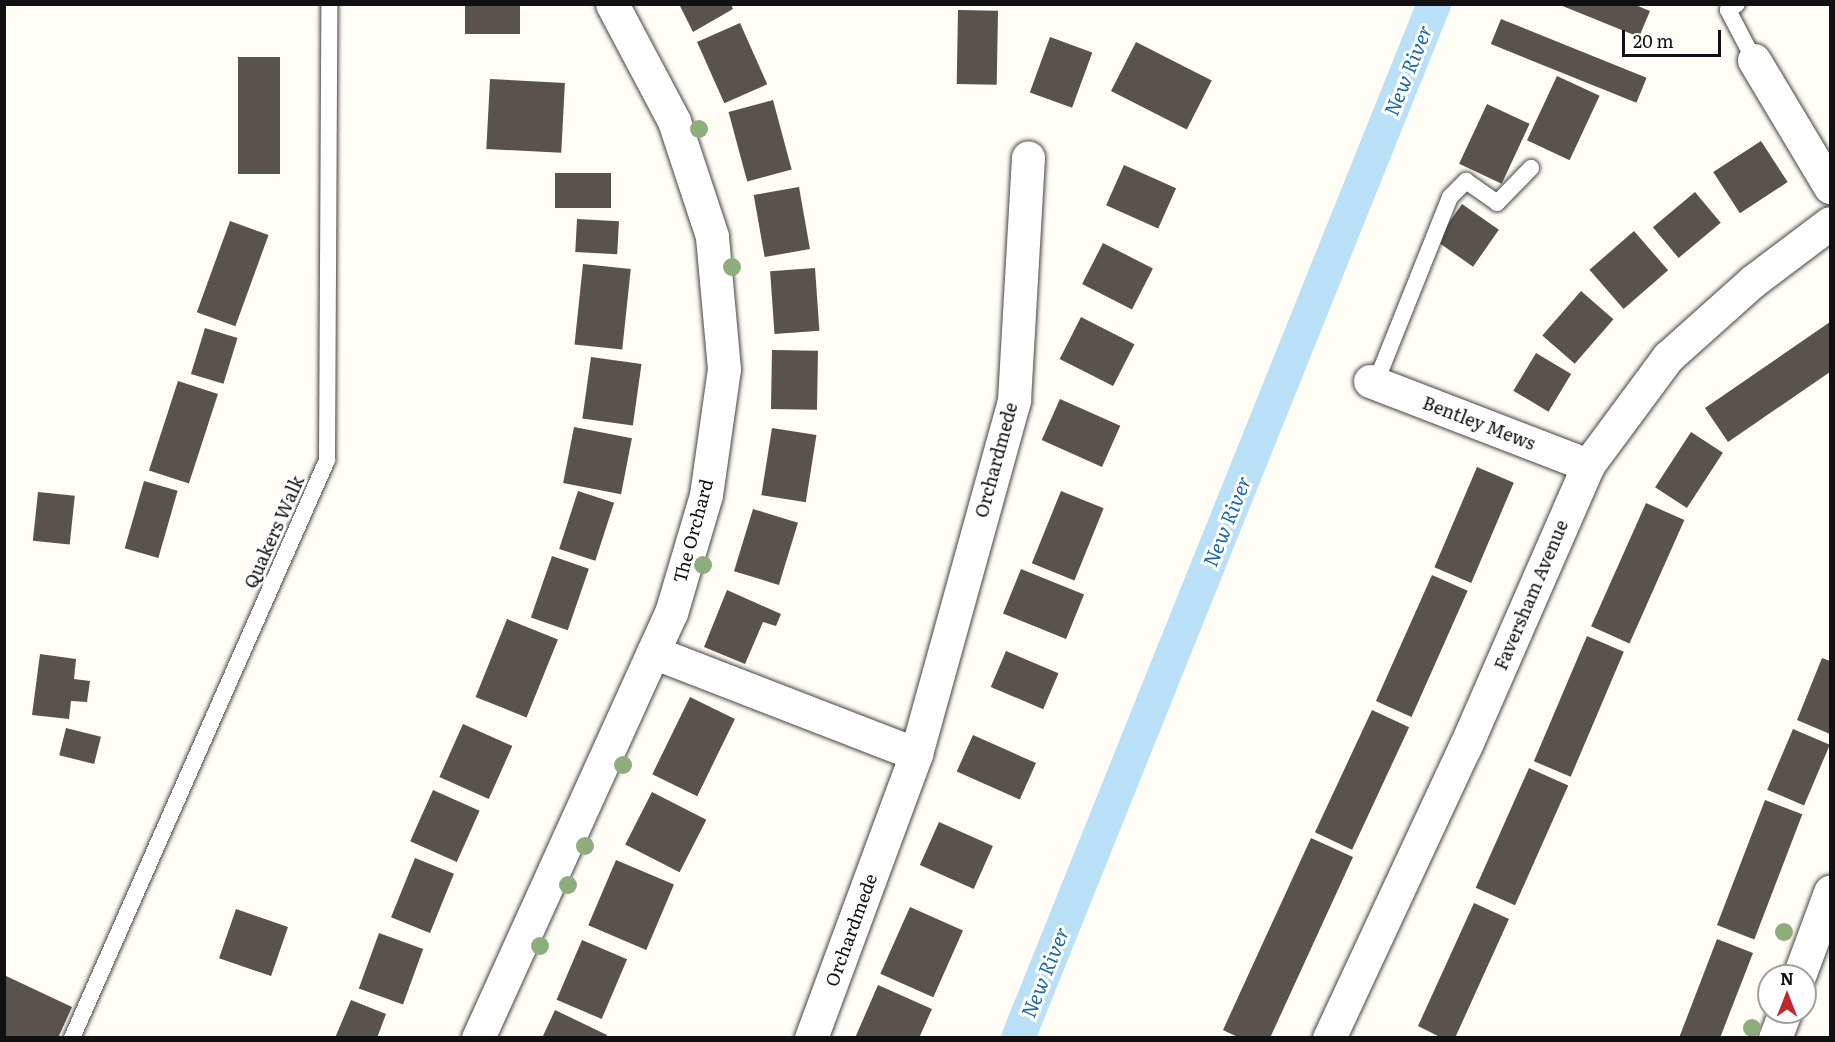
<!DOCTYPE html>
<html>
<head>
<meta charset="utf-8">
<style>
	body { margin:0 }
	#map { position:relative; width:1835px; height:1042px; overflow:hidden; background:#fffdf5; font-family:Literata,serif }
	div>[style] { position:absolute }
	.canal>* { height:34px; margin:-17px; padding:0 17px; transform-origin:17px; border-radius:17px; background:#b9e0f7 }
	.building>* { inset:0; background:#5a524d; transform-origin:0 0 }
	.roads { filter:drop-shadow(0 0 2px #444) drop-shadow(0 0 2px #444) }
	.lane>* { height:16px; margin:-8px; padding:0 8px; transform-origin:8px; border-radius:8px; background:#fff }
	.street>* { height:33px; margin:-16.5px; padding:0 16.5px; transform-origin:16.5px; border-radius:16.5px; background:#fff }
	.trees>* { width:18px; height:18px; margin:-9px; border-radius:50%; background:#8dad7f }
	span { translate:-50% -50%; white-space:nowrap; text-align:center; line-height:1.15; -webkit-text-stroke:6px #fff; paint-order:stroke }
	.street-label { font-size:18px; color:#111 }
	.water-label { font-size:20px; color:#1768a6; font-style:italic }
	.frame { position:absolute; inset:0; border:6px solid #111; pointer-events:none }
	.north { position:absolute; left:1757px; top:964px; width:60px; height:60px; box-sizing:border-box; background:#fff; border:2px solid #a0a0a0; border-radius:50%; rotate:0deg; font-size:16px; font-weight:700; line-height:24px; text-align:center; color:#111 }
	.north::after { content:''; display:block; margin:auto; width:21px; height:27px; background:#c4262e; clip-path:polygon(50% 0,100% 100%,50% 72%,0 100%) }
	.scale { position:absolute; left:1622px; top:30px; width:99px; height:27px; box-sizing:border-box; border:3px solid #111; border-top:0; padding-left:8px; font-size:18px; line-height:21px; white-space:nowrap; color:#111; -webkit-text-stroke:4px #fff; paint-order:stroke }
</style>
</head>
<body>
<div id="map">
	<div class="canal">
		<i style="left:1018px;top:1038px;width:1115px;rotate:-68.08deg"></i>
	</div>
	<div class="building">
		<i style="left:465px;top:4px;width:55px;height:30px"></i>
		<i style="clip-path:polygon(679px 4px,731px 4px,733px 9px,693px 32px)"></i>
		<i style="clip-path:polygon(1633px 4px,1650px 11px,1639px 37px,1560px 5px)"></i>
		<i style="left:958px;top:10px;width:40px;height:74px;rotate:1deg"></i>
		<i style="left:1501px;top:19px;width:157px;height:27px;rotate:22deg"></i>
		<i style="left:740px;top:23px;width:67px;height:47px;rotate:66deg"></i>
		<i style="left:1050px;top:37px;width:45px;height:59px;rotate:20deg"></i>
		<i style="left:1136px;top:42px;width:85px;height:55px;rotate:27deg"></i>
		<i style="left:238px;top:57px;width:42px;height:117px"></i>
		<i style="left:1557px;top:76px;width:47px;height:71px;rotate:25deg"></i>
		<i style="left:490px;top:79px;width:75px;height:70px;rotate:3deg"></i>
		<i style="left:773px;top:100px;width:72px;height:46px;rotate:75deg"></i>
		<i style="left:1487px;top:104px;width:47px;height:66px;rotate:25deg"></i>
		<i style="left:1761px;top:141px;width:49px;height:57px;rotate:57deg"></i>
		<i style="left:1124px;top:165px;width:57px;height:44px;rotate:24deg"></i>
		<i style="left:611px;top:173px;width:35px;height:56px;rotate:90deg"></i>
		<i style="left:799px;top:187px;width:63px;height:46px;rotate:80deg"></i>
		<i style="left:1695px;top:192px;width:40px;height:55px;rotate:50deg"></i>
		<i style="left:1462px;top:204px;width:45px;height:45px;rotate:35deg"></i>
		<i style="left:577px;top:219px;width:42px;height:33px;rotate:3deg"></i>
		<i style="left:230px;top:221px;width:41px;height:97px;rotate:20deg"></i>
		<i style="left:1634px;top:231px;width:52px;height:59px;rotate:49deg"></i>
		<i style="left:1103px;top:243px;width:56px;height:46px;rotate:27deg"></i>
		<i style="left:583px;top:264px;width:48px;height:81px;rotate:6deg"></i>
		<i style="left:815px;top:268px;width:63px;height:45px;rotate:86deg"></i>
		<i style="left:1581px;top:291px;width:43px;height:59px;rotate:41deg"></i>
		<i style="left:1081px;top:317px;width:60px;height:47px;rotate:27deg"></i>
		<i style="clip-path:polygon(1830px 322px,1830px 372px,1728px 442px,1705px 408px)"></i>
		<i style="left:205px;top:328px;width:34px;height:48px;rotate:17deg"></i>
		<i style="left:772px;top:350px;width:46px;height:59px;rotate:1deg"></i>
		<i style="left:1536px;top:353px;width:41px;height:44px;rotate:31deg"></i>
		<i style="left:591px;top:357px;width:51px;height:62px;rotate:8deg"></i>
		<i style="left:178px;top:381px;width:42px;height:94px;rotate:18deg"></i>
		<i style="left:1060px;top:399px;width:66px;height:45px;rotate:24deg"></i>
		<i style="left:574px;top:427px;width:59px;height:57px;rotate:11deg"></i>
		<i style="left:772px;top:428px;width:45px;height:68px;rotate:9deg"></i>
		<i style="left:1691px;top:432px;width:38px;height:66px;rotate:33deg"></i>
		<i style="left:1477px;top:467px;width:40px;height:109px;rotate:23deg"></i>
		<i style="left:144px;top:481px;width:35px;height:70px;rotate:16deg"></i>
		<i style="left:578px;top:491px;width:38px;height:61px;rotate:18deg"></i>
		<i style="left:1061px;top:491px;width:46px;height:78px;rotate:22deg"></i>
		<i style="left:38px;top:492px;width:37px;height:49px;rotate:6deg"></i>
		<i style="left:1646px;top:503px;width:42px;height:135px;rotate:24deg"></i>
		<i style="left:753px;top:509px;width:47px;height:65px;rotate:17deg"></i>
		<i style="left:552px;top:556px;width:39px;height:65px;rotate:19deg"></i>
		<i style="left:1021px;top:569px;width:68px;height:48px;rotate:22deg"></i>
		<i style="left:1432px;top:575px;width:39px;height:138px;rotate:24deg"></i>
		<i style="clip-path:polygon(727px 590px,781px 614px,776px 626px,763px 622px,745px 664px,704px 647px)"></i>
		<i style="left:507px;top:619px;width:55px;height:84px;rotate:22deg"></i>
		<i style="left:1587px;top:636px;width:40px;height:136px;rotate:23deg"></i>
		<i style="left:1006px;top:651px;width:57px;height:39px;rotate:23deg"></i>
		<i style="clip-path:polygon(40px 654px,76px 659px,74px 679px,90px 681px,87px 702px,71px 701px,69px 719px,32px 715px)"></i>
		<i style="clip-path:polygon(1822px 658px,1830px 661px,1830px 734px,1797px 720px)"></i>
		<i style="left:690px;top:697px;width:50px;height:86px;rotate:26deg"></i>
		<i style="left:1372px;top:710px;width:41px;height:135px;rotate:25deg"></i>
		<i style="left:463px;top:724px;width:54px;height:58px;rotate:24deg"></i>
		<i style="left:66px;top:728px;width:36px;height:28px;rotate:14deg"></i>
		<i style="left:1793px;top:729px;width:40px;height:66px;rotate:23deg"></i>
		<i style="left:973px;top:735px;width:69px;height:40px;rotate:24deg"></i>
		<i style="left:1529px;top:768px;width:43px;height:131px;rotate:24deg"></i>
		<i style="left:433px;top:790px;width:51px;height:56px;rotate:24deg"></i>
		<i style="left:652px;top:792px;width:61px;height:59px;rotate:27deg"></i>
		<i style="left:1765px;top:800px;width:40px;height:134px;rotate:21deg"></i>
		<i style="left:939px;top:822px;width:59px;height:47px;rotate:24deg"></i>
		<i style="clip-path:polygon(1311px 838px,1353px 857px,1270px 1038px,1240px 1038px,1223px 1030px)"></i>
		<i style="left:415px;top:858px;width:42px;height:64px;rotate:22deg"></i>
		<i style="left:616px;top:860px;width:63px;height:71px;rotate:23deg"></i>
		<i style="clip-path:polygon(1474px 903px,1509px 919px,1455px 1038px,1442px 1038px,1418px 1026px)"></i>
		<i style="left:910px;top:907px;width:58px;height:73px;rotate:24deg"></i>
		<i style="left:236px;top:909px;width:55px;height:52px;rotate:19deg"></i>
		<i style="left:379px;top:933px;width:47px;height:59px;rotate:20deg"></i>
		<i style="clip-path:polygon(1717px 939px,1753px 953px,1720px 1038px,1679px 1038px)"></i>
		<i style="left:582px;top:940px;width:49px;height:65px;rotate:23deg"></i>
		<i style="clip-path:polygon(4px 975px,72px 1007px,58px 1038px,4px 1038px)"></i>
		<i style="clip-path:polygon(878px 985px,932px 1009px,919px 1038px,855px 1038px)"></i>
		<i style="clip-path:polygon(351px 1000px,386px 1014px,377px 1038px,335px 1038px)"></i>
		<i style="clip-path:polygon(555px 1010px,607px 1035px,606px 1038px,542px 1038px)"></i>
	</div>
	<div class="roads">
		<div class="lane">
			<i style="left:1737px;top:4px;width:11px;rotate:146deg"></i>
			<i style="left:1728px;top:10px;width:56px;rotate:62.5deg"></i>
			<i style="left:1376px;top:382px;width:199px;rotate:-68.2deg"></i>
			<i style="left:1450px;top:197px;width:23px;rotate:-45deg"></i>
			<i style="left:1466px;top:181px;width:38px;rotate:35deg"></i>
			<i style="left:1497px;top:203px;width:49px;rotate:-45.8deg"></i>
			<i style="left:72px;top:1038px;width:632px;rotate:-66.19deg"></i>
			<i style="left:327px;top:460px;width:456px;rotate:-89.7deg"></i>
		</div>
		<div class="street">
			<i style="left:1754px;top:60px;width:148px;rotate:59.1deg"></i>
			<i style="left:1370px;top:381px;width:234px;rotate:21.1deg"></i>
			<i style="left:653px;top:652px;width:282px;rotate:21.2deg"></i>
			<i style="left:1799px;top:976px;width:90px;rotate:-69.7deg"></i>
			<i style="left:478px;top:1038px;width:467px;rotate:-65.6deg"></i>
			<i style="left:671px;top:613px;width:123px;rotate:-73.5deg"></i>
			<i style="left:706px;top:495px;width:127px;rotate:-81.9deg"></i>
			<i style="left:724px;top:369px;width:134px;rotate:-95.2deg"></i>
			<i style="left:712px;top:236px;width:121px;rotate:-108.3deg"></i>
			<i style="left:674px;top:121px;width:132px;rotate:-117.9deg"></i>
			<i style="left:811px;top:1038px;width:303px;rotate:-69.7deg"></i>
			<i style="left:916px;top:754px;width:367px;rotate:-74.5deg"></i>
			<i style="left:1014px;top:400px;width:243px;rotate:-86.7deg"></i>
			<i style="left:1329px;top:1038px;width:321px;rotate:-65deg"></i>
			<i style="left:1465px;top:747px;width:308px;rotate:-66.4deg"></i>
			<i style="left:1588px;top:465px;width:134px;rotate:-53.5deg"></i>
			<i style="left:1668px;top:357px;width:114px;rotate:-41.8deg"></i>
			<i style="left:1753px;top:281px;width:96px;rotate:-37deg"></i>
			<i style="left:1775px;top:1038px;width:28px;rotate:-69deg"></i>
		</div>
	</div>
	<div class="trees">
		<i style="left:699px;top:129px"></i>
		<i style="left:732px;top:267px"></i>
		<i style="left:703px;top:565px"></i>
		<i style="left:623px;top:765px"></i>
		<i style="left:585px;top:846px"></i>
		<i style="left:568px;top:885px"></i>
		<i style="left:1784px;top:932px"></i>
		<i style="left:540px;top:946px"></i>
		<i style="left:1752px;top:1028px"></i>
	</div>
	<div class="street-label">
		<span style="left:1479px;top:423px;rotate:21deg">Bentley Mews</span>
		<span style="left:996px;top:460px;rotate:-75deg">Orchardmede</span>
		<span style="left:693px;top:531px;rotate:-75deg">The Orchard</span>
		<span style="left:274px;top:532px;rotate:-66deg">Quakers Walk</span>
		<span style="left:1531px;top:595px;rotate:-67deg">Faversham Avenue</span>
		<span style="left:851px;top:930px;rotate:-70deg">Orchardmede</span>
	</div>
	<div class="water-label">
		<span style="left:1407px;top:70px;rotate:-68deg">New River</span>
		<span style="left:1226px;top:521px;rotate:-68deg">New River</span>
		<span style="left:1044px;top:972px;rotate:-68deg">New River</span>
	</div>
	<div class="frame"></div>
	<div class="north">N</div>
	<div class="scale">20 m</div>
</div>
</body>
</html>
